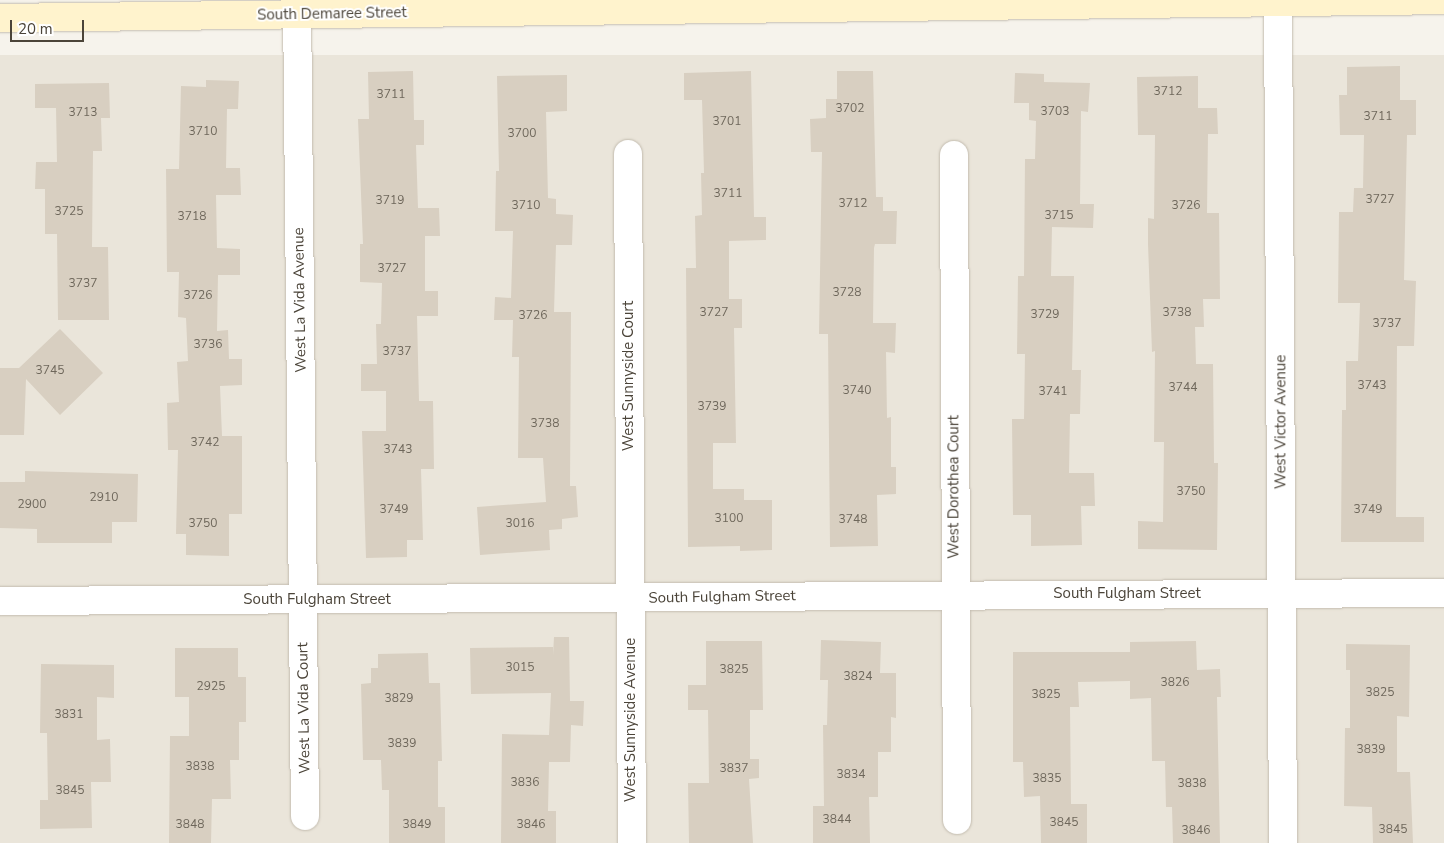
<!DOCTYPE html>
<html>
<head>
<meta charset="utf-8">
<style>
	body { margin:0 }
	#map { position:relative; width:1444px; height:843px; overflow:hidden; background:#f6f3ec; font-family:"Nunito Sans",sans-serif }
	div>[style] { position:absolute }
	.residential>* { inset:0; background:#eae5da; transform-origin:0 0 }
	.building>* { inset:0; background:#d8cfc1 }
	.roads { filter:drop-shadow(0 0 1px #c2bbae) drop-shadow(0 0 1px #c2bbae) }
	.minor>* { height:28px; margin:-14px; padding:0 14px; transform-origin:14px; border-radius:14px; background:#fff }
	.secondary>* { height:28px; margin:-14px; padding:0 14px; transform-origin:14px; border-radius:14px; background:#fff3cd }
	span { translate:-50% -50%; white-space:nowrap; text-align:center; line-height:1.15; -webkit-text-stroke:4px #fff; paint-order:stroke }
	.number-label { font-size:12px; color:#6e675b }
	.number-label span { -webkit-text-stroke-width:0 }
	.street-label { font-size:15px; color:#4b4439 }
	.scale { position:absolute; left:10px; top:20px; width:74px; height:22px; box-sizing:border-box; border:2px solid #4b4439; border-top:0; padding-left:6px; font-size:15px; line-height:18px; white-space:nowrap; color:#4b4439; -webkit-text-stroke:4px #fff; paint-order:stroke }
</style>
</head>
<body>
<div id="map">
	<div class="residential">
		<i style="left:1444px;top:55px;width:788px;height:1444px;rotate:90deg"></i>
	</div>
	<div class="building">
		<i style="clip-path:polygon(1400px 66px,1400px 100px,1416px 100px,1416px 135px,1407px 135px,1404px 280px,1416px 281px,1414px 346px,1397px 346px,1396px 517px,1424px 517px,1424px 542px,1341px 542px,1342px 410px,1346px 410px,1346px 361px,1358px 361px,1360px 303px,1338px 303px,1339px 212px,1353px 212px,1354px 188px,1363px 188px,1364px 135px,1340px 135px,1339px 95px,1347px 95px,1347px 67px)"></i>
		<i style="clip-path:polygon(413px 71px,414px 120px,424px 120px,424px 145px,416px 145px,418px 208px,439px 208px,440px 236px,425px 236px,425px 291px,438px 291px,438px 316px,417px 316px,419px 401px,433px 401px,434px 469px,421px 469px,423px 540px,407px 540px,407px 557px,366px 558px,362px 431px,386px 431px,386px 391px,361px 391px,361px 364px,377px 364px,376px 324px,381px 324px,382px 283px,360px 282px,360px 244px,363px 244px,358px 119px,369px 119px,368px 72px)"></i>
		<i style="clip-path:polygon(751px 71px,754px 217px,766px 217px,766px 240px,729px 241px,729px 299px,742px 299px,742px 328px,734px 328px,736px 443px,713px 443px,713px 489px,744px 489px,744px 500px,772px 500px,772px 550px,740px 551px,740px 546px,688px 547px,686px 268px,696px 268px,695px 216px,702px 215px,701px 173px,704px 173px,702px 100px,684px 100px,684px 73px)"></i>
		<i style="clip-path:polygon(837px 71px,873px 71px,876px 197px,883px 197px,883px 211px,897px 211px,896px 244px,875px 244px,874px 248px,873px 323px,896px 323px,895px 353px,886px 352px,887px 418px,891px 417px,891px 467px,896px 467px,896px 494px,877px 495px,878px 546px,830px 547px,828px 334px,819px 334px,822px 152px,811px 152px,810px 119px,826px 118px,826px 99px,837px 99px)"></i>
		<i style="clip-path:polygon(1015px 73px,1044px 74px,1044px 82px,1090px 83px,1088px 112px,1081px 111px,1080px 204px,1094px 204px,1093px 228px,1052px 227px,1051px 276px,1074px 276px,1072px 370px,1081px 370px,1080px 414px,1070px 414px,1069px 473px,1094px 473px,1095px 506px,1081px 506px,1082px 545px,1031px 546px,1031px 515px,1013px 515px,1012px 419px,1024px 419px,1025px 354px,1017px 354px,1018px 276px,1024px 276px,1025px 159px,1035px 159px,1036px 121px,1029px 120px,1029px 103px,1014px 103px)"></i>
		<i style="clip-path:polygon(567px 75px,567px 111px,546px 112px,548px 198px,556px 199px,556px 214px,573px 215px,572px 245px,556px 245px,554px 312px,571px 312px,570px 486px,576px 486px,578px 517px,562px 519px,562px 529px,549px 530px,550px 550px,480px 555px,477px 507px,546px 502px,543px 458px,518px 458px,519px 357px,512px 357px,513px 320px,494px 320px,495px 297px,511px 298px,513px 231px,495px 231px,496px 171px,499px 171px,497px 76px)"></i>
		<i style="clip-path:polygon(1198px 76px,1198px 108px,1217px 108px,1218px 134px,1208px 134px,1207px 213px,1219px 213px,1220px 299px,1203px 299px,1204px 327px,1195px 327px,1196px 364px,1213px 364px,1214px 463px,1218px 463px,1217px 550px,1138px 549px,1138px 521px,1163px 522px,1164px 442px,1154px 442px,1155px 351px,1152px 352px,1148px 244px,1148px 218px,1154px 219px,1155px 135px,1138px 135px,1137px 77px)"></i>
		<i style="clip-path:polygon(206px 80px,239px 81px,238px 109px,227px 109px,226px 168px,240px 168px,241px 195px,216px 195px,217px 248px,240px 249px,240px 275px,218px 275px,217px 331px,228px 330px,229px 359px,242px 359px,242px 385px,220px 386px,222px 436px,242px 436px,242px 514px,229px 514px,229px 556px,186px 555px,186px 534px,176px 534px,178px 450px,168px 450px,167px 403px,179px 402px,177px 362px,188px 361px,186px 318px,178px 317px,179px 272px,167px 272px,166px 169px,179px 169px,181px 86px,206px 87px)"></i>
		<i style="clip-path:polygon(109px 83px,110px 118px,101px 118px,102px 151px,93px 151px,92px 247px,108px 247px,109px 320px,58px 320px,57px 234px,45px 234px,45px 189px,35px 189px,36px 162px,57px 162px,56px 108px,35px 108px,35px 84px)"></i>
		<i style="clip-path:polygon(60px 329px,103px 373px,60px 415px,26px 379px,24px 435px,0 435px,0 368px,19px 368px)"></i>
		<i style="clip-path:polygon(25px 471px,138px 474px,137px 522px,112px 522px,112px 543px,37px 543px,37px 529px,0 528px,0 482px,25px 482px)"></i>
		<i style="clip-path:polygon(554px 637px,569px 637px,570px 701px,584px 701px,583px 726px,571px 725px,570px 762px,549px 762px,548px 811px,556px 811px,556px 843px,501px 843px,502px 734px,549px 735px,551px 693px,471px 694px,470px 648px,553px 647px,553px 655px)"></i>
		<i style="clip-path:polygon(821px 640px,881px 642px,880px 673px,896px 673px,896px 718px,891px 717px,891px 752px,878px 752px,878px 797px,869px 797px,870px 843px,813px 843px,813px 806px,824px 806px,823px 725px,827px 725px,828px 680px,820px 680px)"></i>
		<i style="clip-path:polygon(706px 641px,762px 641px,763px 710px,750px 710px,750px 759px,759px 759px,759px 778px,749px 779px,753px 843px,689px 843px,688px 783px,709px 783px,708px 710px,688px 710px,688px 685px,706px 685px)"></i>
		<i style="clip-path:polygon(1196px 641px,1197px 670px,1220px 669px,1221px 697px,1217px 697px,1220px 843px,1173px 843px,1172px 807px,1166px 807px,1165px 761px,1152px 761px,1151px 698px,1130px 699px,1130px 681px,1078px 682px,1079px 707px,1070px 707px,1071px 804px,1087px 804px,1087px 843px,1041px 843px,1040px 796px,1024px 797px,1023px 762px,1013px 762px,1013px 652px,1130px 652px,1130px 642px)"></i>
		<i style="clip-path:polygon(1346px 644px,1410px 645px,1409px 717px,1397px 716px,1397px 772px,1410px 772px,1413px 843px,1373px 843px,1372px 807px,1344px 806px,1345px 728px,1350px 728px,1350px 670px,1346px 670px)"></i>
		<i style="clip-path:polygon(175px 648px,238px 648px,238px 677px,246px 677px,246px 722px,239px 722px,239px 760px,230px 760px,231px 799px,212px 799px,211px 843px,169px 843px,170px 736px,189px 736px,189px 697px,175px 697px)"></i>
		<i style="clip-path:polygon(428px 653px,429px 683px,440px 683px,442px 761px,438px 761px,438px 807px,445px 807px,445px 843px,389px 843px,389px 790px,382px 790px,381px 760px,363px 760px,361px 684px,371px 683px,371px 668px,378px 668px,378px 654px)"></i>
		<i style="clip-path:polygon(41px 664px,114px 665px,114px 698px,97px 697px,97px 740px,110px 739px,111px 782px,91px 782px,92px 828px,40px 829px,40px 800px,48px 800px,47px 733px,40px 733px)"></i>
	</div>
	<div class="roads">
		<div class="minor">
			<i style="left:297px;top:0;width:816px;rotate:89.44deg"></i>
			<i style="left:1278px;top:0;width:843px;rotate:89.66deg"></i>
			<i style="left:628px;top:154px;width:689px;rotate:89.67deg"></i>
			<i style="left:954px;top:155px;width:665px;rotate:89.74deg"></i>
			<i style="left:0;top:601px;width:1444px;rotate:-0.32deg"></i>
		</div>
		<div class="secondary">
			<i style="left:0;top:18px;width:1444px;rotate:-0.71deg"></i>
		</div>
	</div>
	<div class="number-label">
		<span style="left:1168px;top:92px">3712</span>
		<span style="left:391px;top:95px">3711</span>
		<span style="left:850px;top:109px">3702</span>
		<span style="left:1055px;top:112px">3703</span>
		<span style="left:83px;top:113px">3713</span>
		<span style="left:1378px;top:117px">3711</span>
		<span style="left:727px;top:122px">3701</span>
		<span style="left:203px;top:132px">3710</span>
		<span style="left:522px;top:134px">3700</span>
		<span style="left:728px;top:194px">3711</span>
		<span style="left:1380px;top:200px">3727</span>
		<span style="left:390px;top:201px">3719</span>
		<span style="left:853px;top:204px">3712</span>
		<span style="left:526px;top:206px">3710</span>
		<span style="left:1186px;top:206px">3726</span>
		<span style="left:69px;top:212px">3725</span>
		<span style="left:1059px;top:216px">3715</span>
		<span style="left:192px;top:217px">3718</span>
		<span style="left:392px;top:269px">3727</span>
		<span style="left:83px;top:284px">3737</span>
		<span style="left:847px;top:293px">3728</span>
		<span style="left:198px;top:296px">3726</span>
		<span style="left:714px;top:313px">3727</span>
		<span style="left:1177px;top:313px">3738</span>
		<span style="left:1045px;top:315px">3729</span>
		<span style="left:533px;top:316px">3726</span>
		<span style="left:1387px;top:324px">3737</span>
		<span style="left:208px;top:345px">3736</span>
		<span style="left:397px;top:352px">3737</span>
		<span style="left:50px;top:371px">3745</span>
		<span style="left:1372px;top:386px">3743</span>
		<span style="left:1183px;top:388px">3744</span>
		<span style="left:857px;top:391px">3740</span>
		<span style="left:1053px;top:392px">3741</span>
		<span style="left:712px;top:407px">3739</span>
		<span style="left:545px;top:424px">3738</span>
		<span style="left:205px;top:443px">3742</span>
		<span style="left:398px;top:450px">3743</span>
		<span style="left:1191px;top:492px">3750</span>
		<span style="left:104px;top:498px">2910</span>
		<span style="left:32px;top:505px">2900</span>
		<span style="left:394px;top:510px">3749</span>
		<span style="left:1368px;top:510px">3749</span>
		<span style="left:729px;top:519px">3100</span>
		<span style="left:853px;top:520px">3748</span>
		<span style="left:203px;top:524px">3750</span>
		<span style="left:520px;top:524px">3016</span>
		<span style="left:520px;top:668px">3015</span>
		<span style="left:734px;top:670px">3825</span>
		<span style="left:858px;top:677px">3824</span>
		<span style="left:1175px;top:683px">3826</span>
		<span style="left:211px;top:687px">2925</span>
		<span style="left:1380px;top:693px">3825</span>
		<span style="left:1046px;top:695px">3825</span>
		<span style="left:399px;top:699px">3829</span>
		<span style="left:69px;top:715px">3831</span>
		<span style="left:402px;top:744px">3839</span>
		<span style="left:1371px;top:750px">3839</span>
		<span style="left:200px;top:767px">3838</span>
		<span style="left:734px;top:769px">3837</span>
		<span style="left:851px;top:775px">3834</span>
		<span style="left:1047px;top:779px">3835</span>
		<span style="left:525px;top:783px">3836</span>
		<span style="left:1192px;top:784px">3838</span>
		<span style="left:70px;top:791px">3845</span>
		<span style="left:837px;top:820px">3844</span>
		<span style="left:1064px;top:823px">3845</span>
		<span style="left:190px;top:825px">3848</span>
		<span style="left:417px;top:825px">3849</span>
		<span style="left:531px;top:825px">3846</span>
		<span style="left:1393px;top:830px">3845</span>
		<span style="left:1196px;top:831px">3846</span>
	</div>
	<div class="street-label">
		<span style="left:332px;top:14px;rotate:-1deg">South Demaree Street</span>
		<span style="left:300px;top:300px;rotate:-91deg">West La Vida Avenue</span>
		<span style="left:629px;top:376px;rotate:-90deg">West Sunnyside Court</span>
		<span style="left:1281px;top:422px;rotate:-90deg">West Victor Avenue</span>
		<span style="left:954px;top:487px;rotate:-90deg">West Dorothea Court</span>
		<span style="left:1127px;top:594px">South Fulgham Street</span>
		<span style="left:722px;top:597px;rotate:-1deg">South Fulgham Street</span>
		<span style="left:317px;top:600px">South Fulgham Street</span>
		<span style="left:304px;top:708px;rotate:-91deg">West La Vida Court</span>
		<span style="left:631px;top:720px;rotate:-90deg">West Sunnyside Avenue</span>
	</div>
	<div class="scale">20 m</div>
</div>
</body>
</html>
